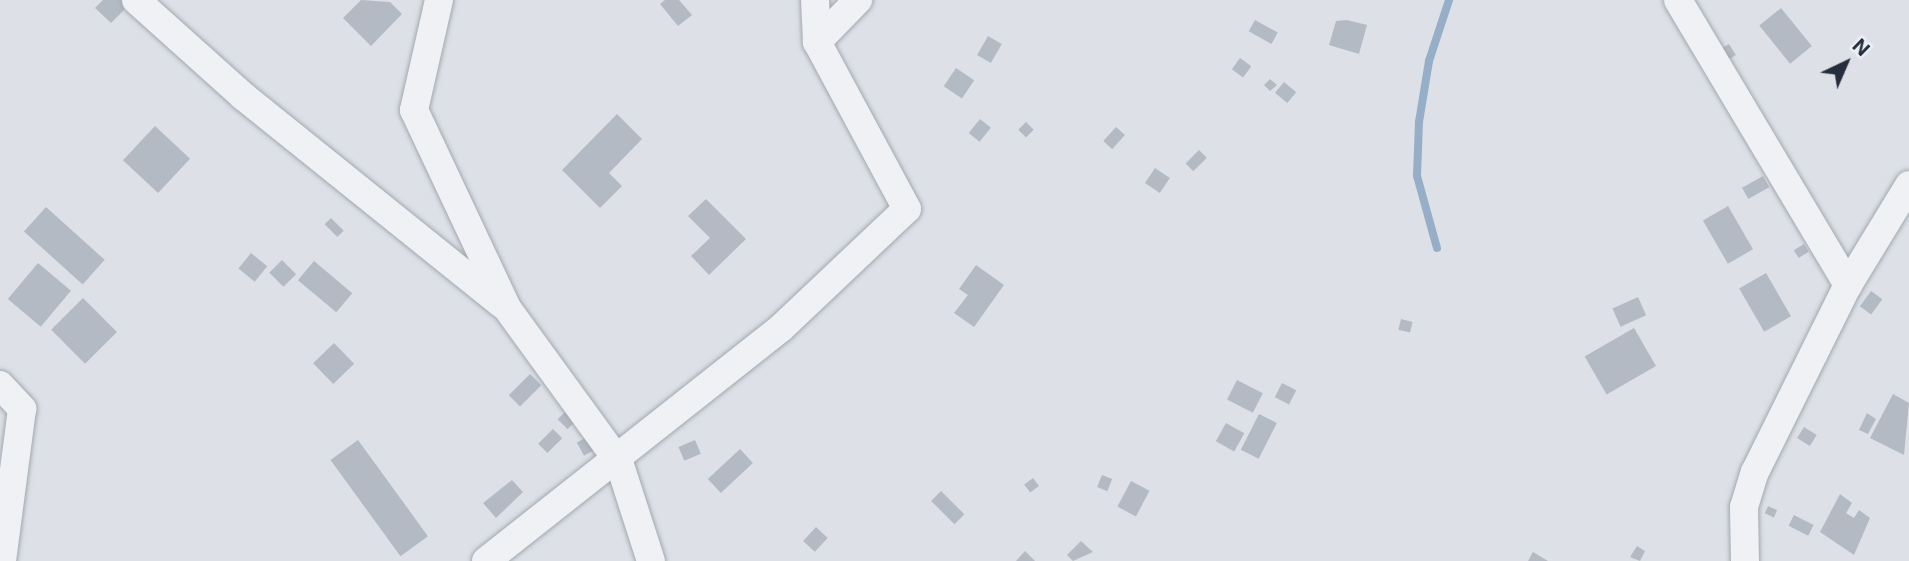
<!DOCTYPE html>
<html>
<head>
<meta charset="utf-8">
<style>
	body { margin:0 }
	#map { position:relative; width:1909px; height:561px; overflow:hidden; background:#dde1e7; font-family:Inter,sans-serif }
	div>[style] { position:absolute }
	.stream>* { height:8px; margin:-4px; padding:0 4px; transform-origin:4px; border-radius:4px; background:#96aec8 }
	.building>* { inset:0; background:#b4bac4; transform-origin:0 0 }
	.roads { filter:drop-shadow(0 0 2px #a2a8b1) drop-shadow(0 0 2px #a2a8b1) }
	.street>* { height:28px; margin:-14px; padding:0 14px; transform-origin:14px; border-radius:14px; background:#eff1f5 }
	span { translate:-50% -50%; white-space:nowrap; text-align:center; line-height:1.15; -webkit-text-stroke:5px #eceff5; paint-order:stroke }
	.north { position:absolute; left:1811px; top:28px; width:70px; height:70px; -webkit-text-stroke:5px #eceff5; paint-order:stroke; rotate:44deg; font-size:19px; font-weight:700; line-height:28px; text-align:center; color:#262e3d }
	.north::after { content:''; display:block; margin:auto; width:24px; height:32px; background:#262e3d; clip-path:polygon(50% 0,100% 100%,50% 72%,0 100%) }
</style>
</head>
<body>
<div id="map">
	<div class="stream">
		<i style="left:1437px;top:248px;width:75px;rotate:-105.5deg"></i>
		<i style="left:1417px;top:176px;width:54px;rotate:-87.9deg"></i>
		<i style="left:1419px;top:122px;width:62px;rotate:-80.7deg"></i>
		<i style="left:1429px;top:61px;width:64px;rotate:-71.8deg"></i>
	</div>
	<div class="building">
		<i style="clip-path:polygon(103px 0,134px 0,111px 23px,95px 8px)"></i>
		<i style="clip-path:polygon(361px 0,390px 2px,402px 14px,371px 46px,343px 18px)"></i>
		<i style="clip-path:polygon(665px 0,679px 0,692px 15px,678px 26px,660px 4px)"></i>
		<i style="left:1781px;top:8px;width:49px;height:28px;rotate:51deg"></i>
		<i style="left:1255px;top:20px;width:26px;height:13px;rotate:29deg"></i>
		<i style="clip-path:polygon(1347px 20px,1367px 25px,1359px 54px,1329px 45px,1336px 21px)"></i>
		<i style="left:988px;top:36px;width:16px;height:22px;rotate:30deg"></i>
		<i style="left:1729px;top:44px;width:13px;height:9px;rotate:58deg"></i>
		<i style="left:1240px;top:58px;width:14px;height:14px;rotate:36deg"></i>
		<i style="left:956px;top:68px;width:22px;height:22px;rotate:34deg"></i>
		<i style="clip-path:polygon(1270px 79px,1277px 85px,1270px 91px,1264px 85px)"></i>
		<i style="left:1284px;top:82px;width:16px;height:14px;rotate:40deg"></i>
		<i style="clip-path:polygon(617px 114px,642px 139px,609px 173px,622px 186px,600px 208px,562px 170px)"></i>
		<i style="left:980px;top:119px;width:14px;height:18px;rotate:39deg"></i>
		<i style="left:1026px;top:122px;width:11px;height:11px;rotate:45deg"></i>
		<i style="left:155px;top:126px;width:48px;height:47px;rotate:43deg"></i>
		<i style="left:1116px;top:127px;width:12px;height:19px;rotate:42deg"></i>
		<i style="left:1199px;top:150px;width:11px;height:19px;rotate:45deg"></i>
		<i style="left:1155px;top:168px;width:18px;height:18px;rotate:34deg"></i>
		<i style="left:1763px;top:176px;width:13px;height:24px;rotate:61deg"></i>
		<i style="clip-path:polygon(706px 199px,746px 239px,709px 275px,691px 256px,710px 238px,688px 216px)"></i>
		<i style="left:1728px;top:206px;width:50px;height:29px;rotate:60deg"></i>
		<i style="left:46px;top:207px;width:79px;height:33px;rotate:42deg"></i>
		<i style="left:331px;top:218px;width:18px;height:9px;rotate:45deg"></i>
		<i style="left:1804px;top:244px;width:9px;height:12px;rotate:58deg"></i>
		<i style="left:251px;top:253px;width:21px;height:20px;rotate:39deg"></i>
		<i style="left:282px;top:260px;width:20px;height:18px;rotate:45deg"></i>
		<i style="left:314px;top:261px;width:50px;height:25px;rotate:40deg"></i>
		<i style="left:38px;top:263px;width:43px;height:47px;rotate:40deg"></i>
		<i style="clip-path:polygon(976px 265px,1004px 285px,974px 327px,954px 313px,968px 295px,959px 289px)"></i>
		<i style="left:1766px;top:273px;width:50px;height:31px;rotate:60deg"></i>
		<i style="left:1871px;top:291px;width:14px;height:19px;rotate:36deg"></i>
		<i style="left:1638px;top:297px;width:20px;height:28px;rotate:66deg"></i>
		<i style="left:83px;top:298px;width:48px;height:45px;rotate:45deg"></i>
		<i style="left:1401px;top:319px;width:12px;height:11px;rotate:14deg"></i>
		<i style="left:1634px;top:328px;width:44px;height:57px;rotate:60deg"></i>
		<i style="left:334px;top:343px;width:29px;height:29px;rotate:46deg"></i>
		<i style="left:530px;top:374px;width:16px;height:30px;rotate:45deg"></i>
		<i style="left:1237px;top:380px;width:29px;height:22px;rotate:27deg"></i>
		<i style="left:1282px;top:383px;width:16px;height:16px;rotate:27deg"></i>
		<i style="clip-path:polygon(1893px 394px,1909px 403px,1904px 455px,1870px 438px)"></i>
		<i style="left:569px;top:408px;width:14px;height:16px;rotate:45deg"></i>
		<i style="clip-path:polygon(1867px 413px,1876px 419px,1868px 434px,1859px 430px)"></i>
		<i style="left:1259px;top:414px;width:20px;height:40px;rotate:27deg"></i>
		<i style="left:1226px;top:423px;width:21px;height:21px;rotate:29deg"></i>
		<i style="left:1804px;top:427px;width:15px;height:13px;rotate:32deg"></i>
		<i style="left:553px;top:429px;width:13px;height:21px;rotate:45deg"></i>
		<i style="left:591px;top:435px;width:15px;height:16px;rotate:62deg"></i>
		<i style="left:358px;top:440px;width:119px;height:34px;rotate:54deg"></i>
		<i style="left:695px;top:440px;width:15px;height:18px;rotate:67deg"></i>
		<i style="left:740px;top:449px;width:19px;height:44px;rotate:47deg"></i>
		<i style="left:1102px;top:475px;width:11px;height:13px;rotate:22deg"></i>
		<i style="left:1033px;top:478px;width:10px;height:11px;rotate:53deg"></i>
		<i style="clip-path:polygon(512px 480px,523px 492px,496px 518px,483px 503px)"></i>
		<i style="left:1131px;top:481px;width:21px;height:29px;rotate:28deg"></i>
		<i style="left:941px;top:491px;width:33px;height:14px;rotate:45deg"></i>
		<i style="clip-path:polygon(1840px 494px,1852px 503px,1846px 513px,1854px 518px,1859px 510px,1870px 518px,1854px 555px,1820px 532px)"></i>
		<i style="left:1768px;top:506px;width:10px;height:8px;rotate:24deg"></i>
		<i style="left:1794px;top:515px;width:22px;height:12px;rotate:27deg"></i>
		<i style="left:816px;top:527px;width:16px;height:19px;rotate:43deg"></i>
		<i style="clip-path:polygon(1081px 541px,1093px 552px,1073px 561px,1067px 555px)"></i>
		<i style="clip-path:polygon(1637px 546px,1645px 551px,1640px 561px,1630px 557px)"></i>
		<i style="clip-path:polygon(1025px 551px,1035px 561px,1016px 561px)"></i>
		<i style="clip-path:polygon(1533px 552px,1548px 561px,1528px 561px)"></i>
	</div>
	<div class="roads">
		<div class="street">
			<i style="left:136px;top:0;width:144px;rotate:41.9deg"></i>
			<i style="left:243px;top:96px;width:332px;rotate:38.8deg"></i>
			<i style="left:439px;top:0;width:113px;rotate:102.8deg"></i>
			<i style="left:414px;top:110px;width:219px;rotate:64.8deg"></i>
			<i style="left:507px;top:308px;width:190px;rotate:54deg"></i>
			<i style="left:619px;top:462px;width:104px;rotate:72.1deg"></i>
			<i style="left:1678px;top:0;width:332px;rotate:59.2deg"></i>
			<i style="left:817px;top:42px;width:59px;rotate:-45.7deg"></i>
			<i style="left:0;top:385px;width:33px;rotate:47deg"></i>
			<i style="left:22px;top:409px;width:153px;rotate:97.5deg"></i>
			<i style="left:486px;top:561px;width:376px;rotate:-38.3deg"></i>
			<i style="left:781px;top:328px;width:173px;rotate:-43.4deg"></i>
			<i style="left:907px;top:209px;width:190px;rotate:-118.3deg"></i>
			<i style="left:817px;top:42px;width:42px;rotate:-92.7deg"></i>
			<i style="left:1745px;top:561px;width:54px;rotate:-91.1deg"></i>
			<i style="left:1744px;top:507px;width:37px;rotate:-73deg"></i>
			<i style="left:1755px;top:472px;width:209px;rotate:-63.6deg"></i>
			<i style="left:1848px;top:285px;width:117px;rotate:-58.6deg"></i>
		</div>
	</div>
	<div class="north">N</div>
</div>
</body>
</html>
